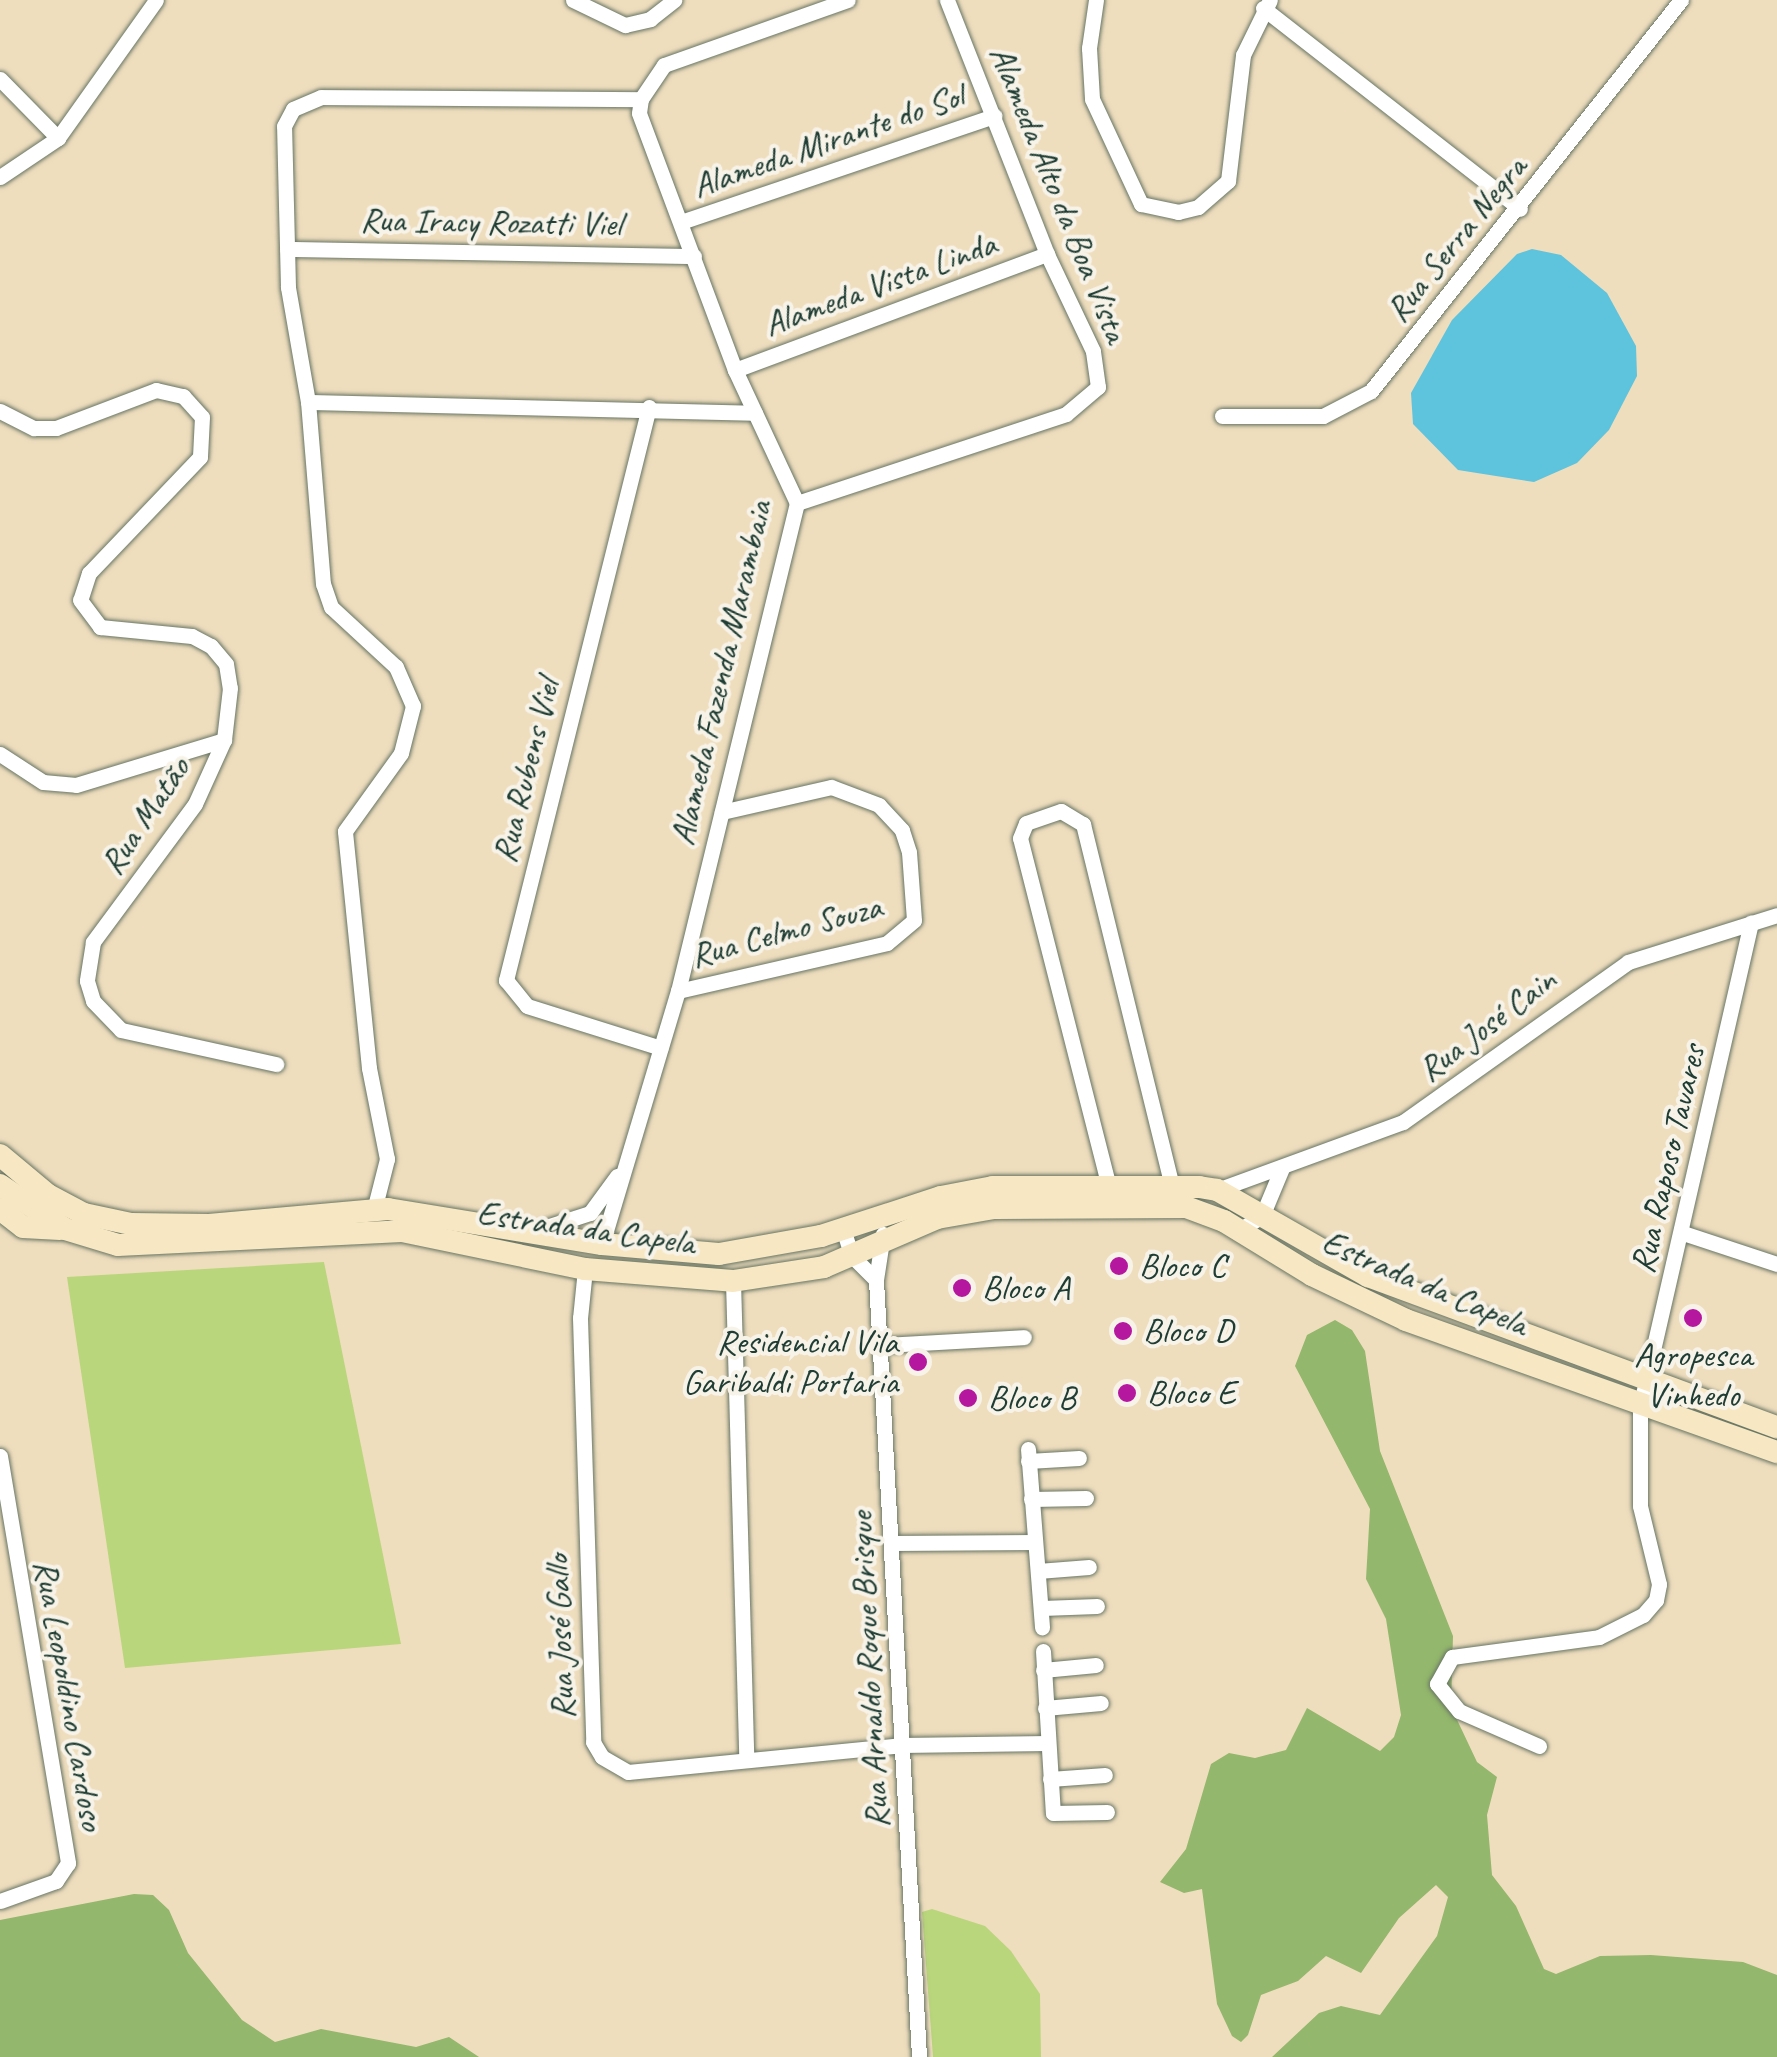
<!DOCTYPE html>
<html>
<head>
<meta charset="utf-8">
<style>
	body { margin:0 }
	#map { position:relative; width:1777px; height:2057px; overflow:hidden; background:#efdebe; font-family:Caveat,sans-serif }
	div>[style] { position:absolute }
	.green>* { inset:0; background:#bad67c }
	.forest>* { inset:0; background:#93b76c }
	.water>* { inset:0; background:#5ec3dc }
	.roads { filter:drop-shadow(0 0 2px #687564) drop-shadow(0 0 2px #687564) }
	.street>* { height:15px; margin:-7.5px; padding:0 7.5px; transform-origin:7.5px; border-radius:7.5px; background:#fff }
	.secondary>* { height:22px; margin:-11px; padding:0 11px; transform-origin:11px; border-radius:11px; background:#f7e8c3 }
	.dots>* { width:28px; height:28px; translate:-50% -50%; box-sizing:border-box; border:5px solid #f7f3e8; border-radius:50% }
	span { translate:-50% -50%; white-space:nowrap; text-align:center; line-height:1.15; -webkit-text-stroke:8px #f7f3e8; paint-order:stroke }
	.street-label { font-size:35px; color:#1f3d34 }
	.poi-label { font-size:35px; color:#1f3d34 }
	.left { translate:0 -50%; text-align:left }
	.right { translate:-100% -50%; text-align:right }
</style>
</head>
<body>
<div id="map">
	<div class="green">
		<i style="clip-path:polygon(324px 1262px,401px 1644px,125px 1668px,67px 1277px)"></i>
		<i style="clip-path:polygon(932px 1909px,985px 1926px,1011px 1951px,1040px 1994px,1041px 2057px,933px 2057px,922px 1912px)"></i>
	</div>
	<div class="forest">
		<i style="clip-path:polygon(1335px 1320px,1352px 1330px,1365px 1351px,1380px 1451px,1453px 1636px,1451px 1707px,1477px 1762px,1497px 1777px,1487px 1815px,1492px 1875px,1516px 1906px,1544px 1969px,1556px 1974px,1600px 1956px,1651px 1955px,1743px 1962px,1777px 1975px,1777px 2057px,1272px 2057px,1319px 2013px,1341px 2006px,1380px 2015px,1437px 1936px,1448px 1897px,1436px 1885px,1399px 1918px,1361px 1973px,1326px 1956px,1298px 1981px,1261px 1995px,1248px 2035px,1241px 2042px,1232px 2036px,1217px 2004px,1202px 1889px,1184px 1893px,1160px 1882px,1186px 1849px,1211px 1764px,1229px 1753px,1255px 1758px,1286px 1750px,1307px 1708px,1380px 1751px,1394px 1737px,1401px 1715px,1386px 1619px,1366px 1579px,1370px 1509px,1295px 1366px,1307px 1335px)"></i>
		<i style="clip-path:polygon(134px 1894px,153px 1895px,169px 1910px,188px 1953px,242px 2020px,275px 2042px,321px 2029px,416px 2047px,449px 2037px,479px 2057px,0 2057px,0 1920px)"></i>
	</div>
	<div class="water">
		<i style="clip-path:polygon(1532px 249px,1561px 255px,1607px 293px,1636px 346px,1637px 376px,1609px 430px,1577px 463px,1534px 482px,1458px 470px,1413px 424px,1411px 393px,1452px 320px,1517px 254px)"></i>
	</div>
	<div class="roads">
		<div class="street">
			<i style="left:573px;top:0;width:58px;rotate:25.7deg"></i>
			<i style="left:625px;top:25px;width:26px;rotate:-13deg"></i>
			<i style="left:650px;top:19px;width:31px;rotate:-38deg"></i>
			<i style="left:1096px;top:0;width:49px;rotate:98.3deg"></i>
			<i style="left:1089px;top:48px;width:51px;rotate:86.6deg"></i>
			<i style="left:1092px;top:99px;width:116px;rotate:65deg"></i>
			<i style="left:1141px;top:204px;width:38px;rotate:12deg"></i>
			<i style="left:1178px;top:212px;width:21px;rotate:-14deg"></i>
			<i style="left:1198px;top:207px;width:40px;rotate:-41deg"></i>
			<i style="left:1228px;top:181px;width:127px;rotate:-83.2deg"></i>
			<i style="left:1243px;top:55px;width:61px;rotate:-63.9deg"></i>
			<i style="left:1263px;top:8px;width:326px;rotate:38deg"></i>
			<i style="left:0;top:79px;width:83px;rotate:45.5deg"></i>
			<i style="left:0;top:177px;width:70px;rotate:-33.9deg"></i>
			<i style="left:58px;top:138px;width:169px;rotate:-54.6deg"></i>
			<i style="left:681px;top:222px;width:331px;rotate:-18.7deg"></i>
			<i style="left:287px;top:249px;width:407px;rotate:1deg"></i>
			<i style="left:735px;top:370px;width:333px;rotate:-20.4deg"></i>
			<i style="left:308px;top:402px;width:447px;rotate:1.4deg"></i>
			<i style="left:649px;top:407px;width:591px;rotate:104.01deg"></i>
			<i style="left:506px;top:980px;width:33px;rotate:51deg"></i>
			<i style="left:527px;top:1006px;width:140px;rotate:17.4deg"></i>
			<i style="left:0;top:411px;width:38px;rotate:27deg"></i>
			<i style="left:34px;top:428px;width:22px"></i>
			<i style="left:56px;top:428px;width:107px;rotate:-20.8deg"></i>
			<i style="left:156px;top:390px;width:28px;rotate:13deg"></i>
			<i style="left:183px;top:396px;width:28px;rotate:48deg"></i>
			<i style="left:202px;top:417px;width:40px;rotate:92.9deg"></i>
			<i style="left:200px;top:457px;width:161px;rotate:133.7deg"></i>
			<i style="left:89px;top:573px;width:28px;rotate:108deg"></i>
			<i style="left:80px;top:600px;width:34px;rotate:53deg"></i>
			<i style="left:100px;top:627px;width:92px;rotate:5.6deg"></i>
			<i style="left:192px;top:636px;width:21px;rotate:28deg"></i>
			<i style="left:211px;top:646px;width:23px;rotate:50deg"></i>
			<i style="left:226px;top:664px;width:24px;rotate:81deg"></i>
			<i style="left:230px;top:688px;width:52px;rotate:96.6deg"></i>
			<i style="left:224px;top:740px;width:70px;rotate:114.4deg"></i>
			<i style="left:195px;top:804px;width:172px;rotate:126.5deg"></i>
			<i style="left:93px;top:942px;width:39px;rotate:99deg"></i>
			<i style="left:87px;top:981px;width:21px;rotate:73deg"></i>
			<i style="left:93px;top:1001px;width:40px;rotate:46deg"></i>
			<i style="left:121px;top:1030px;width:159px;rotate:12.4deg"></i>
			<i style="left:1222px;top:416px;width:101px"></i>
			<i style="left:1323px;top:416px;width:54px;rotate:-27.5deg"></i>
			<i style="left:1371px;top:391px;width:499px;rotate:-51.6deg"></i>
			<i style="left:797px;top:503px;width:283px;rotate:-18.3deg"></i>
			<i style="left:1066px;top:414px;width:42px;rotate:-40.2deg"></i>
			<i style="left:1098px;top:387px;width:36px;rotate:-98deg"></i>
			<i style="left:1093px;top:351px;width:107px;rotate:-115.4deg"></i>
			<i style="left:1047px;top:254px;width:273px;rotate:-111.5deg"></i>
			<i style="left:0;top:754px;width:51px;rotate:33.1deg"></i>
			<i style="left:43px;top:782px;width:33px;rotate:5deg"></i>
			<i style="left:76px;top:785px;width:155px;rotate:-16.9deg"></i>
			<i style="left:678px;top:991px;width:214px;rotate:-12.9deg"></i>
			<i style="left:887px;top:943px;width:35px;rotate:-40deg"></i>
			<i style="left:914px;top:920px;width:68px;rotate:-94.2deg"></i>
			<i style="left:909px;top:852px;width:23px;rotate:-108deg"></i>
			<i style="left:902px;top:830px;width:34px;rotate:-133deg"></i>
			<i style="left:879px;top:805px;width:51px;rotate:-159.4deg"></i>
			<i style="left:831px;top:787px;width:112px;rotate:167.1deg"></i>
			<i style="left:1108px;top:1183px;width:356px;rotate:-104.3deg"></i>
			<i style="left:1020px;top:838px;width:16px;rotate:-68deg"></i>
			<i style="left:1026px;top:823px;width:37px;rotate:-19deg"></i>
			<i style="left:1061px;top:811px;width:26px;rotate:31deg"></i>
			<i style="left:1083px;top:824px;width:372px;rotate:76.2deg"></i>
			<i style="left:1217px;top:1190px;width:198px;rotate:-20.1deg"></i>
			<i style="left:1403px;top:1122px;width:276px;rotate:-35.4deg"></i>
			<i style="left:1628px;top:962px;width:156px;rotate:-17.5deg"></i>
			<i style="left:374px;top:1210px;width:53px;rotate:-75.7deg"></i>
			<i style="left:387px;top:1159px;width:93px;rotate:-101.2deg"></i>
			<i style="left:369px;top:1068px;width:238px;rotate:-95.8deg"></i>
			<i style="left:345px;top:831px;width:96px;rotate:-54.3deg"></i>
			<i style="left:401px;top:753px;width:49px;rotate:-75.7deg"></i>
			<i style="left:413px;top:706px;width:43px;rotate:-113.6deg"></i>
			<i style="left:396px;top:667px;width:88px;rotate:-137.3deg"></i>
			<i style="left:331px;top:607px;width:24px;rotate:-109deg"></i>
			<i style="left:323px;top:584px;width:183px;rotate:-94.7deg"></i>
			<i style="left:308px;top:402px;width:117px;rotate:-99.9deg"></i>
			<i style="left:288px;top:287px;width:161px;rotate:-91.4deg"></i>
			<i style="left:284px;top:126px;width:19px;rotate:-62deg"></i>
			<i style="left:293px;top:109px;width:30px;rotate:-23deg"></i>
			<i style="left:321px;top:97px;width:320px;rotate:0.4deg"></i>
			<i style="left:843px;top:1229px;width:28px;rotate:72deg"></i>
			<i style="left:852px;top:1256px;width:34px;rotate:45deg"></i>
			<i style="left:537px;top:1230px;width:56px;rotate:-17.8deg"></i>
			<i style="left:590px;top:1213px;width:46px;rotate:-53.9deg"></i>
			<i style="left:1239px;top:1230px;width:27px;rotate:-31deg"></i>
			<i style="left:1262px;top:1216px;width:52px;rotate:-67.4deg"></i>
			<i style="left:1683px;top:1233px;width:99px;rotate:18.3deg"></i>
			<i style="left:883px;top:1234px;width:47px;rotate:98.7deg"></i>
			<i style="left:876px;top:1280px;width:778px;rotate:86.83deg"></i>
			<i style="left:602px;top:1244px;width:264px;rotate:-73.3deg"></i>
			<i style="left:678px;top:991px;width:502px;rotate:-76.3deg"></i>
			<i style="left:797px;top:503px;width:147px;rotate:-115deg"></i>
			<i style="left:735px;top:370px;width:274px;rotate:-110.5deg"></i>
			<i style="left:639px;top:113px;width:14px;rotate:-82deg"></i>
			<i style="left:641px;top:99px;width:41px;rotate:-55.9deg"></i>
			<i style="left:664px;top:65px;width:195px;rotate:-19.5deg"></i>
			<i style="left:585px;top:1269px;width:49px;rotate:95.8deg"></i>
			<i style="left:580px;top:1318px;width:424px;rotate:88.2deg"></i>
			<i style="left:593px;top:1742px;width:17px;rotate:59deg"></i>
			<i style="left:602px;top:1757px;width:30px;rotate:30deg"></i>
			<i style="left:628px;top:1772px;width:274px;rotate:-5.6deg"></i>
			<i style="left:901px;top:1745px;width:147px;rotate:-0.8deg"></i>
			<i style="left:733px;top:1281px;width:479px;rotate:88.4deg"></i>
			<i style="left:883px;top:1345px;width:141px;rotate:-3.2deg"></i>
			<i style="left:1028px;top:1449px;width:179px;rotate:85.5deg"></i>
			<i style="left:0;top:1456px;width:413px;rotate:80.5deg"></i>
			<i style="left:68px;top:1863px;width:22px;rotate:124deg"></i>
			<i style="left:56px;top:1881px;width:59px;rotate:160.3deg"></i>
			<i style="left:1028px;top:1461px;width:51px;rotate:-3.4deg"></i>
			<i style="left:1031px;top:1499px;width:55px;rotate:-1deg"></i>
			<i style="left:892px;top:1543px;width:143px;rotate:-0.4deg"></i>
			<i style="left:1038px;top:1571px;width:51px;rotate:-4.5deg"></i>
			<i style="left:1042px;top:1608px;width:55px;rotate:-2.1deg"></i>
			<i style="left:1043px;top:1651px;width:162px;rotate:86.5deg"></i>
			<i style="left:1053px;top:1813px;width:54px;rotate:-1.1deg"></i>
			<i style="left:1043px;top:1670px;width:53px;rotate:-5.4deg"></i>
			<i style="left:1045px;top:1708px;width:56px;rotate:-5.1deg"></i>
			<i style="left:1539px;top:1746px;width:87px;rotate:-156.4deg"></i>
			<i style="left:1459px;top:1711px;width:35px;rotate:-129deg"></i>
			<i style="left:1437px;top:1684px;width:31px;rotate:-61deg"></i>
			<i style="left:1452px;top:1657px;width:148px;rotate:-7.7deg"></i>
			<i style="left:1599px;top:1637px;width:49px;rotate:-26.6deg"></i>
			<i style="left:1643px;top:1615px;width:20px;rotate:-49deg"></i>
			<i style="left:1656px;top:1600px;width:16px;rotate:-79deg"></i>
			<i style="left:1659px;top:1584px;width:80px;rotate:-103.7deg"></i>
			<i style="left:1640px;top:1506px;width:99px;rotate:-90deg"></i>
			<i style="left:1640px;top:1407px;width:497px;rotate:-77.1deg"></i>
			<i style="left:1050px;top:1779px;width:55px;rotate:-4.2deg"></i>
		</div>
		<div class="secondary">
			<i style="left:0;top:1155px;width:62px;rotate:39.8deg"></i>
			<i style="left:48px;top:1195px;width:41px;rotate:27.8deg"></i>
			<i style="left:84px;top:1214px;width:48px;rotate:12deg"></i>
			<i style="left:131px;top:1224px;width:78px;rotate:0.7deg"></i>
			<i style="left:209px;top:1225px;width:180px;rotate:-5.1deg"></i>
			<i style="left:388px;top:1209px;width:217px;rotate:9.3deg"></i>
			<i style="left:602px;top:1244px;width:117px;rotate:4.9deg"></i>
			<i style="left:719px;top:1254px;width:104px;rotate:-10deg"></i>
			<i style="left:821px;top:1236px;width:126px;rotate:-18deg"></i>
			<i style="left:941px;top:1197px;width:53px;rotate:-10.9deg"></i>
			<i style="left:993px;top:1187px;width:206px"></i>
			<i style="left:1199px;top:1187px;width:18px;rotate:9deg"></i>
			<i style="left:1217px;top:1190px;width:174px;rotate:29.7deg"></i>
			<i style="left:1368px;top:1276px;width:436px;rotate:20.3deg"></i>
			<i style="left:0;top:1185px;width:78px;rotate:34.1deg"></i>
			<i style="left:65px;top:1229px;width:55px;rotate:16.8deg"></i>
			<i style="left:118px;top:1245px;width:284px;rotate:-2.8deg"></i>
			<i style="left:402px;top:1231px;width:187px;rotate:11.7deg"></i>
			<i style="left:585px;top:1269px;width:148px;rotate:4.6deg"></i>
			<i style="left:733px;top:1281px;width:92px;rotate:-8.7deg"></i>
			<i style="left:824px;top:1267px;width:123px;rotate:-23.4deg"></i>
			<i style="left:937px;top:1218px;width:58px;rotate:-10deg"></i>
			<i style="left:994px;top:1208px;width:192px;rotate:-0.3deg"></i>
			<i style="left:1186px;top:1207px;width:40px;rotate:20.2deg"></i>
			<i style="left:1224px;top:1221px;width:103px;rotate:31.5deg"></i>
			<i style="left:1312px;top:1275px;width:104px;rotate:25.6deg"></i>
			<i style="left:1406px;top:1320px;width:394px;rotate:19.6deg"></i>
			<i style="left:0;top:1209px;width:29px;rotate:38deg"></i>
			<i style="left:23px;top:1227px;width:37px;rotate:3deg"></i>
		</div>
	</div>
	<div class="dots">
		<i style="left:1119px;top:1266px;background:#b5179e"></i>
		<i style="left:962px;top:1288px;background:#b5179e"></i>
		<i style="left:1693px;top:1318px;background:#b5179e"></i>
		<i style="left:1123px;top:1331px;background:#b5179e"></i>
		<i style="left:918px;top:1362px;background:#b5179e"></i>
		<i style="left:1127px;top:1393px;background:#b5179e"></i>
		<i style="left:968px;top:1398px;background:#b5179e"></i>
	</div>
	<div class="street-label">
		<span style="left:828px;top:141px;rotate:-19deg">Alameda Mirante do Sol</span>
		<span style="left:1059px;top:194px;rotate:68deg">Alameda Alto da Boa Vista</span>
		<span style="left:491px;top:222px;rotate:1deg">Rua Iracy Rozatti Viel</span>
		<span style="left:1456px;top:239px;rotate:-51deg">Rua Serra Negra</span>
		<span style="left:880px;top:284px;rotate:-20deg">Alameda Vista Linda</span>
		<span style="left:721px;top:673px;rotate:-77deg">Alameda Fazenda Marambaia</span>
		<span style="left:526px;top:771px;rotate:-76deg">Rua Rubens Viel</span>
		<span style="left:145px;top:816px;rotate:-56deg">Rua Matão</span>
		<span style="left:786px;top:931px;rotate:-15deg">Rua Celmo Souza</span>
		<span style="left:1487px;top:1025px;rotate:-37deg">Rua José Cain</span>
		<span style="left:1668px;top:1159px;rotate:-77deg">Rua Raposo Tavares</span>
		<span style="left:586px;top:1228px;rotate:8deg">Estrada da Capela</span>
		<span style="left:1425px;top:1283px;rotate:23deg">Estrada da Capela</span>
		<span style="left:560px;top:1637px;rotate:-92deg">Rua José Gallo</span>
		<span style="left:869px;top:1670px;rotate:-93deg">Rua Arnaldo Roque Brisque</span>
		<span style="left:69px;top:1695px;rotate:80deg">Rua Leopoldino Cardoso</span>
	</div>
	<div class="poi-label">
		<span class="left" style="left:1139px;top:1266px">Bloco C</span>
		<span class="left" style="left:982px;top:1288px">Bloco A</span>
		<span class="left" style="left:1143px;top:1331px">Bloco D</span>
		<span class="right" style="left:898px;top:1362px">Residencial Vila<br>Garibaldi Portaria</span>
		<span style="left:1693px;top:1375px">Agropesca<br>Vinhedo</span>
		<span class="left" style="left:1147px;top:1393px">Bloco E</span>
		<span class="left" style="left:988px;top:1398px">Bloco B</span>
	</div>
</div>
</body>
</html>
